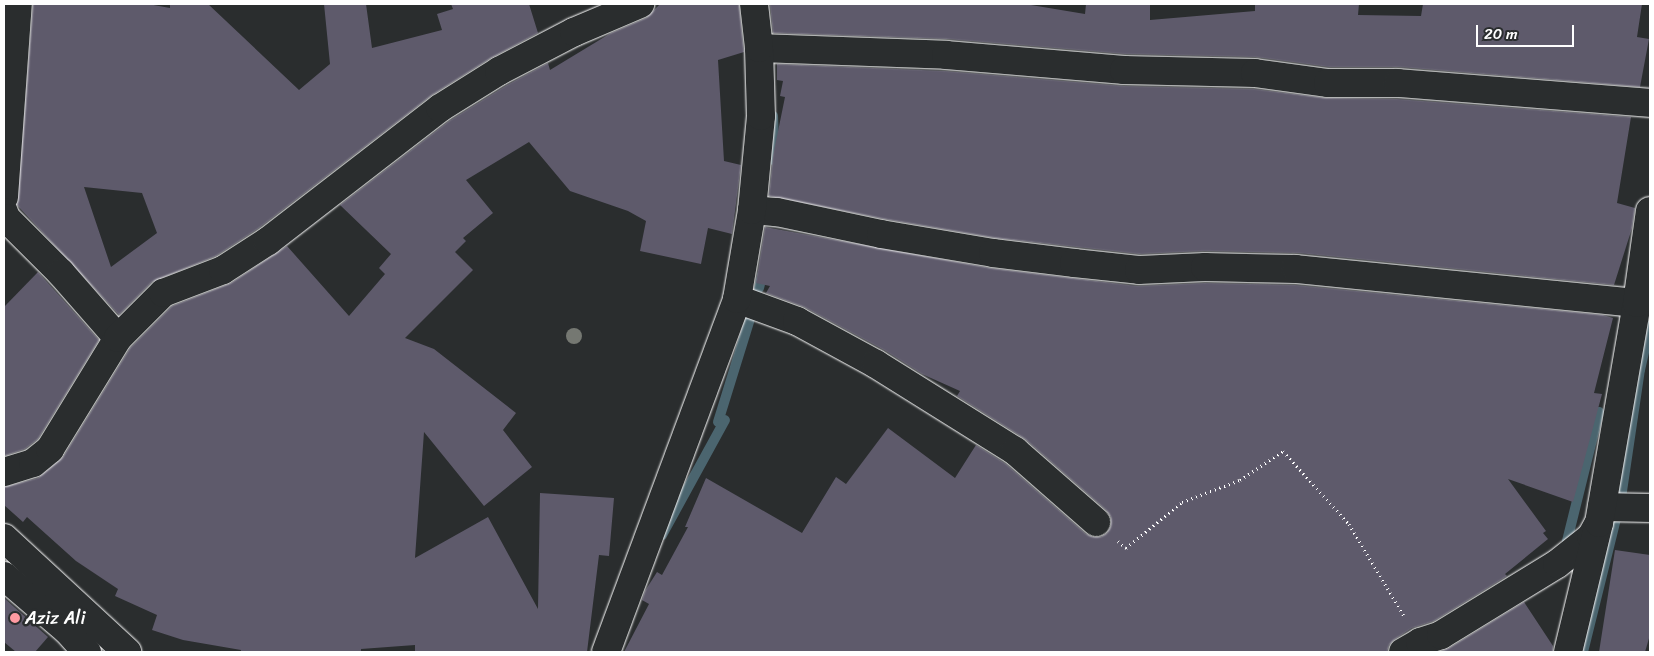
<!DOCTYPE html>
<html>
<head>
<meta charset="utf-8">
<style>
	body { margin:0 }
	#map { position:relative; width:1654px; height:656px; overflow:hidden; background:#2a2d2e; font-family:Sriracha,sans-serif }
	div>[style] { position:absolute }
	.stream>* { height:10px; margin:-5px; padding:0 5px; transform-origin:5px; border-radius:5px; background:#4b656f }
	.building>* { inset:0; background:#5e5a6b }
	.path>* { height:3px; margin-top:-1.5px; transform-origin:0; background:repeating-linear-gradient(90deg,#fff 0 1px,transparent 0 5px) }
	.roads { filter:drop-shadow(0 0 1px #fff) drop-shadow(0 0 1px #fff) }
	.minor>* { height:28px; margin:-14px; padding:0 14px; transform-origin:14px; border-radius:14px; background:#2a2d2e }
	.highway>* { height:28px; margin:-14px; padding:0 14px; transform-origin:14px; border-radius:14px; background:#2a2d2e }
	.trees>* { width:16px; height:16px; margin:-8px; border-radius:50%; background:#757872 }
	.dots>* { width:14px; height:14px; translate:-50% -50%; box-sizing:border-box; border:2px solid #2a2d2e; border-radius:50% }
	span { translate:-50% -50%; white-space:nowrap; text-align:center; line-height:1.15; -webkit-text-stroke:5px #2a2d2e; paint-order:stroke }
	.poi-label { font-size:18px; color:#fff }
	.left { translate:0 -50%; text-align:left }
	.frame { position:absolute; inset:0; border:5px solid #fff; pointer-events:none }
	.scale { position:absolute; left:1476px; top:25px; width:98px; height:22px; box-sizing:border-box; border:2px solid #fff; border-top:0; padding-left:6px; font-size:15px; line-height:18px; white-space:nowrap; color:#fff; -webkit-text-stroke:4px #2a2d2e; paint-order:stroke }
</style>
</head>
<body>
<div id="map">
	<div class="stream">
		<i style="left:773px;top:116px;width:45px;rotate:87.5deg"></i>
		<i style="left:759px;top:288px;width:16px;rotate:-76deg"></i>
		<i style="left:718px;top:422px;width:121px;rotate:-72.8deg"></i>
		<i style="left:662px;top:535px;width:131px;rotate:-61.3deg"></i>
		<i style="left:1567px;top:541px;width:133px;rotate:-76.1deg"></i>
		<i style="left:1583px;top:652px;width:159px;rotate:-76.1deg"></i>
		<i style="left:1621px;top:498px;width:129px;rotate:-81.6deg"></i>
		<i style="left:1640px;top:370px;width:45px;rotate:-77.2deg"></i>
	</div>
	<div class="building">
		<i style="clip-path:polygon(evenodd,33px 4px,148px 4px,170px 8px,170px 4px,208px 4px,299px 90px,330px 64px,324px 4px,366px 4px,372px 48px,442px 30px,437px 14px,453px 9px,451px 4px,529px 4px,538px 33px,491px 58px,432px 95px,259px 228px,216px 256px,152px 282px,119px 315px,17px 205px,33px 4px,84px 187px,142px 193px,157px 233px,111px 267px,84px 187px)"></i>
		<i style="clip-path:polygon(660px 4px,739px 4px,744px 52px,718px 60px,724px 161px,741px 165px,732px 234px,708px 228px,701px 264px,640px 251px,646px 221px,628px 211px,570px 191px,529px 142px,466px 180px,493px 213px,463px 238px,466px 241px,455px 252px,473px 270px,405px 338px,434px 349px,516px 413px,503px 430px,532px 467px,484px 506px,424px 432px,415px 558px,488px 517px,538px 609px,540px 493px,614px 498px,609px 556px,599px 555px,587px 652px,415px 652px,415px 645px,361px 649px,361px 652px,241px 652px,241px 650px,183px 640px,152px 630px,157px 615px,115px 596px,118px 589px,76px 561px,27px 517px,23px 522px,4px 505px,4px 487px,38px 478px,63px 457px,130px 348px,172px 306px,231px 283px,287px 246px,349px 316px,385px 274px,379px 268px,391px 254px,340px 205px,449px 121px,507px 85px,548px 63px,550px 70px,611px 33px,646px 18px)"></i>
		<i style="clip-path:polygon(770px 4px,1025px 4px,1085px 14px,1086px 4px,1150px 4px,1150px 20px,1255px 11px,1255px 4px,1359px 4px,1358px 15px,1421px 16px,1423px 4px,1642px 4px,1637px 37px,1649px 39px,1640px 87px,1399px 67px,1329px 67px,1255px 57px,1125px 54px,947px 39px,773px 33px)"></i>
		<i style="clip-path:polygon(777px 64px,945px 71px,1124px 86px,1254px 89px,1326px 98px,1397px 99px,1631px 117px,1617px 203px,1635px 208px,1632px 228px,1614px 285px,1298px 253px,1205px 251px,1139px 254px,995px 238px,884px 219px,769px 196px,773px 156px,785px 97px,780px 96px,783px 81px,777px 80px)"></i>
		<i style="clip-path:polygon(765px 227px,990px 268px,1137px 286px,1205px 283px,1295px 285px,1603px 315px,1613px 318px,1594px 393px,1602px 394px,1573px 502px,1508px 479px,1546px 531px,1543px 533px,1548px 539px,1505px 574px,1507px 576px,1434px 621px,1412px 628px,1395px 639px,1389px 645px,1387px 652px,624px 652px,649px 604px,642px 600px,645px 591px,657px 572px,662px 575px,688px 527px,685px 527px,706px 478px,802px 533px,836px 477px,846px 484px,888px 428px,955px 478px,976px 445px,1006px 464px,1086px 534px,1093px 537px,1101px 537px,1107px 533px,1111px 526px,1111px 517px,1106px 510px,1025px 439px,957px 396px,960px 391px,922px 374px,884px 350px,804px 307px,766px 293px,770px 286px,756px 283px)"></i>
		<i style="clip-path:polygon(38px 272px,99px 340px,38px 439px,25px 449px,4px 456px,4px 307px)"></i>
		<i style="clip-path:polygon(1615px 550px,1650px 555px,1650px 635px,1645px 652px,1599px 652px)"></i>
		<i style="clip-path:polygon(4px 598px,48px 637px,35px 652px,16px 652px,4px 642px)"></i>
		<i style="clip-path:polygon(1524px 602px,1553px 646px,1553px 652px,1439px 652px,1449px 648px)"></i>
	</div>
	<div class="path">
		<i style="left:1118px;top:541px;width:11px;rotate:41deg"></i>
		<i style="left:1126px;top:548px;width:72px;rotate:-39.4deg"></i>
		<i style="left:1182px;top:502px;width:62px;rotate:-20.8deg"></i>
		<i style="left:1240px;top:480px;width:52px;rotate:-34deg"></i>
		<i style="left:1283px;top:451px;width:98px;rotate:47.9deg"></i>
		<i style="left:1349px;top:524px;width:107px;rotate:59.1deg"></i>
	</div>
	<div class="roads">
		<div class="minor">
			<i style="left:759px;top:48px;width:187px;rotate:2.1deg"></i>
			<i style="left:946px;top:55px;width:179px;rotate:4.8deg"></i>
			<i style="left:1124px;top:70px;width:131px;rotate:1.3deg"></i>
			<i style="left:1255px;top:73px;width:74px;rotate:7.8deg"></i>
			<i style="left:1328px;top:83px;width:70px"></i>
			<i style="left:1398px;top:83px;width:253px;rotate:4.5deg"></i>
			<i style="left:4px;top:197px;width:194px;rotate:-85.9deg"></i>
			<i style="left:752px;top:210px;width:25px;rotate:5deg"></i>
			<i style="left:777px;top:212px;width:106px;rotate:11.9deg"></i>
			<i style="left:881px;top:234px;width:114px;rotate:9.6deg"></i>
			<i style="left:993px;top:253px;width:82px;rotate:7deg"></i>
			<i style="left:1074px;top:263px;width:65px;rotate:6.1deg"></i>
			<i style="left:1139px;top:270px;width:66px;rotate:-2.6deg"></i>
			<i style="left:1205px;top:267px;width:91px;rotate:1.3deg"></i>
			<i style="left:1296px;top:269px;width:343px;rotate:5.7deg"></i>
			<i style="left:4px;top:212px;width:6px;rotate:72deg"></i>
			<i style="left:6px;top:218px;width:78px;rotate:45deg"></i>
			<i style="left:61px;top:273px;width:86px;rotate:48.8deg"></i>
			<i style="left:737px;top:299px;width:64px;rotate:20.1deg"></i>
			<i style="left:797px;top:321px;width:90px;rotate:28.6deg"></i>
			<i style="left:876px;top:364px;width:164px;rotate:32deg"></i>
			<i style="left:1015px;top:451px;width:108px;rotate:41.2deg"></i>
			<i style="left:4px;top:472px;width:30px;rotate:-17deg"></i>
			<i style="left:33px;top:463px;width:22px;rotate:-39deg"></i>
			<i style="left:50px;top:449px;width:130px;rotate:-58.5deg"></i>
			<i style="left:118px;top:338px;width:64px;rotate:-45deg"></i>
			<i style="left:163px;top:293px;width:64px;rotate:-21deg"></i>
			<i style="left:223px;top:270px;width:54px;rotate:-32.8deg"></i>
			<i style="left:268px;top:241px;width:217px;rotate:-37.7deg"></i>
			<i style="left:440px;top:108px;width:70px;rotate:-32.1deg"></i>
			<i style="left:499px;top:71px;width:85px;rotate:-27.5deg"></i>
			<i style="left:574px;top:32px;width:72px;rotate:-23deg"></i>
			<i style="left:1602px;top:507px;width:48px;rotate:1.2deg"></i>
			<i style="left:4px;top:576px;width:83px;rotate:40.6deg"></i>
			<i style="left:67px;top:630px;width:30px;rotate:48deg"></i>
			<i style="left:606px;top:652px;width:377px;rotate:-69.6deg"></i>
			<i style="left:737px;top:299px;width:90px;rotate:-80.4deg"></i>
			<i style="left:752px;top:210px;width:94px;rotate:-84.5deg"></i>
			<i style="left:761px;top:116px;width:68px;rotate:-91.7deg"></i>
			<i style="left:759px;top:48px;width:44px;rotate:-96.5deg"></i>
			<i style="left:1403px;top:652px;width:20px;rotate:-30deg"></i>
			<i style="left:1420px;top:642px;width:22px;rotate:-18deg"></i>
			<i style="left:1441px;top:635px;width:136px;rotate:-31.5deg"></i>
			<i style="left:1557px;top:564px;width:43px;rotate:-38.5deg"></i>
			<i style="left:1591px;top:537px;width:13px;rotate:-61deg"></i>
			<i style="left:1568px;top:652px;width:133px;rotate:-76.5deg"></i>
			<i style="left:1599px;top:523px;width:223px;rotate:-80.2deg"></i>
			<i style="left:1637px;top:303px;width:93px;rotate:-82deg"></i>
		</div>
		<div class="highway">
			<i style="left:4px;top:538px;width:168px;rotate:42.8deg"></i>
		</div>
	</div>
	<div class="trees">
		<i style="left:574px;top:336px"></i>
	</div>
	<div class="dots">
		<i style="left:15px;top:618px;background:#ff9aa2"></i>
	</div>
	<div class="poi-label">
		<span class="left" style="left:25px;top:618px">Aziz Ali</span>
	</div>
	<div class="frame"></div>
	<div class="scale">20 m</div>
</div>
</body>
</html>
